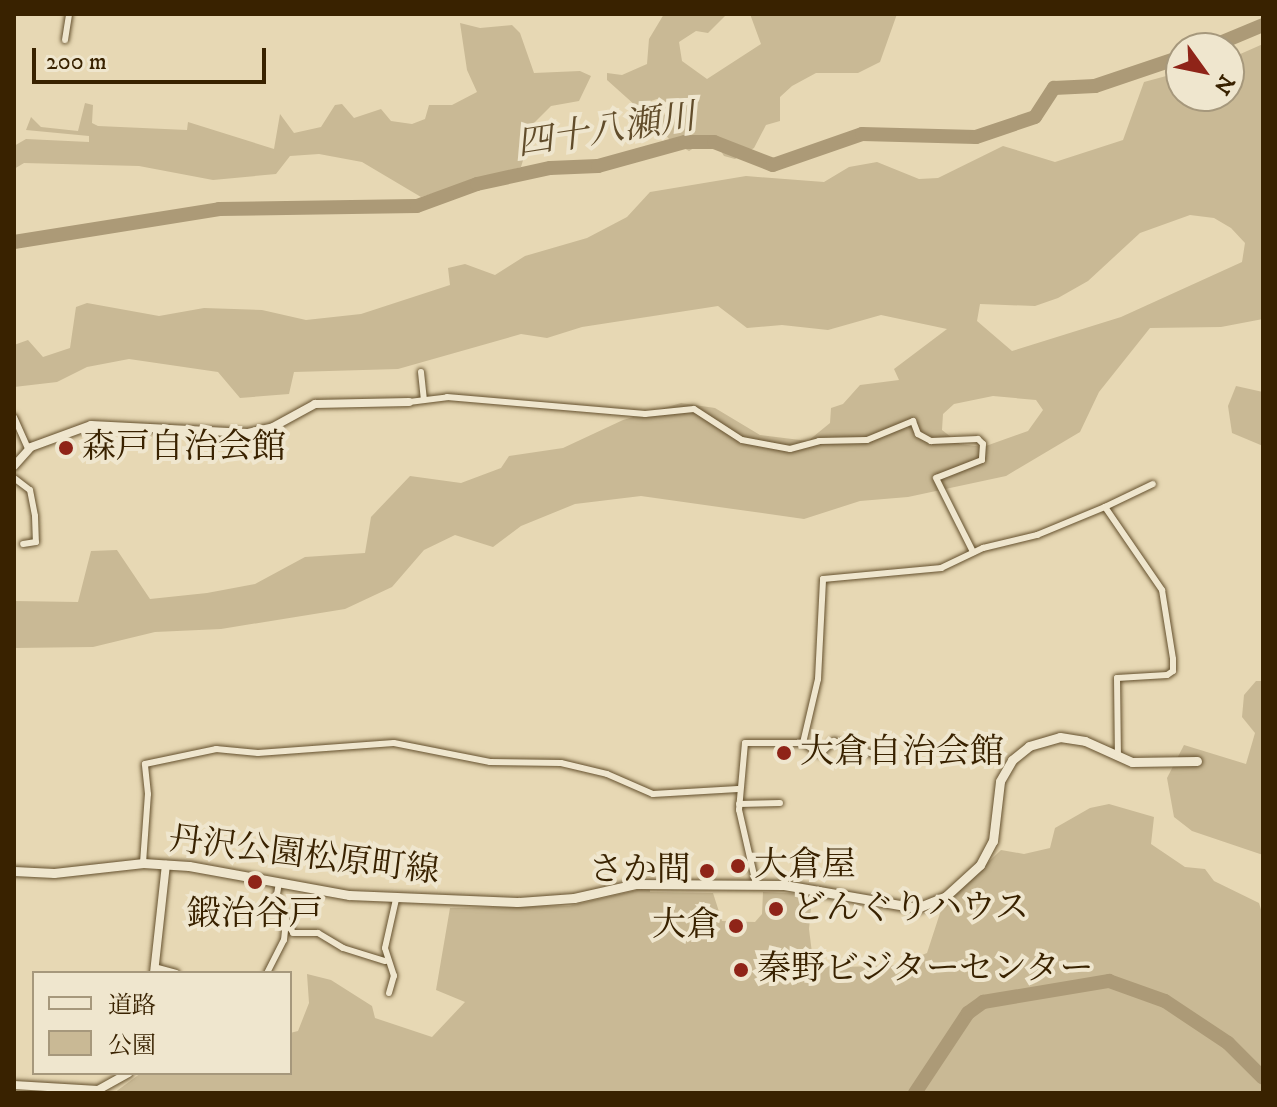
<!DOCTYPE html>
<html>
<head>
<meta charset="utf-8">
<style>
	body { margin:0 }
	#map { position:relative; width:1277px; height:1107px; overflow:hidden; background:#e7d8b4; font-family:"IM FELL DW Pica","Noto Serif JP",serif }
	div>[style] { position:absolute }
	.green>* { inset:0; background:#c9b995 }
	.river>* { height:14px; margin:-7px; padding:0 7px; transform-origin:7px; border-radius:7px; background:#ac9a77 }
	.roads { filter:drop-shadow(0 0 2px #64502d) drop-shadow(0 0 2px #64502d) }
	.minor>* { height:6px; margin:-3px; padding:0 3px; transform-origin:3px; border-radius:3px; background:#efe6ce }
	.tertiary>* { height:8px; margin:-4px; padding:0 4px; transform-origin:4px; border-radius:4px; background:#efe6ce }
	.secondary>* { height:9px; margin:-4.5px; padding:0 4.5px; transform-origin:4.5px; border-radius:4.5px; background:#efe6ce }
	.dots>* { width:22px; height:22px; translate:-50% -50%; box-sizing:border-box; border:4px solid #efe6ce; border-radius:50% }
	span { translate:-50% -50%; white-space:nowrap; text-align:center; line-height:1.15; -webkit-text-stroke:8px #efe6ce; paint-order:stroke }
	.poi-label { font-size:34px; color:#392200 }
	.left { translate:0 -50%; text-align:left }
	.right { translate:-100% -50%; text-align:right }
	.street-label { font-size:34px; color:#392200 }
	.water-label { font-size:36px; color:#614c2a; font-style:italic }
	.frame { position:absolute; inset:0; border:16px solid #392200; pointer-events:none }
	.legend { position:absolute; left:32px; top:971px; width:260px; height:104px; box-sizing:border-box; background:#efe6ce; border:2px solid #a6987c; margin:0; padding:10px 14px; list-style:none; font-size:24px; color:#392200 }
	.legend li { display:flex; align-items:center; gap:16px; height:40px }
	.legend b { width:40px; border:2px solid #a6987c }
	.north { position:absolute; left:1165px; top:32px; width:80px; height:80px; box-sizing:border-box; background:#efe6ce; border:2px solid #a6987c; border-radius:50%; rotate:123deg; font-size:22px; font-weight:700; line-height:32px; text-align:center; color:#392200 }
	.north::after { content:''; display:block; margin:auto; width:28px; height:36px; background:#8f2418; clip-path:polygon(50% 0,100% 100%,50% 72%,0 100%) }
	.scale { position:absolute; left:32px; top:48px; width:234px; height:36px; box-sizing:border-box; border:4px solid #392200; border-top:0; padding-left:10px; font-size:24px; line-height:28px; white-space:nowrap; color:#392200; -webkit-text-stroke:6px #efe6ce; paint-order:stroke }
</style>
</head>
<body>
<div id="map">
	<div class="green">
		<i style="clip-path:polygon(664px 14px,727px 14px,708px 33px,696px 31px,679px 42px,682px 61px,707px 79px,761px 44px,750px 14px,897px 14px,880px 62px,858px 73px,816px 73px,792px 86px,780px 97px,780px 121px,766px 125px,754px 148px,735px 159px,724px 156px,712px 137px,689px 151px,671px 141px,654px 123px,669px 111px,657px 99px,636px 106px,607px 80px,607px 73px,622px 75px,647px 64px,649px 39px)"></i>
		<i style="clip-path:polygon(460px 23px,480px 28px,512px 25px,520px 33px,534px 73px,580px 71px,591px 76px,579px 101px,551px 106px,534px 123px,521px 167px,421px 197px,362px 162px,319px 154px,290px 156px,276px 174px,213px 180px,139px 166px,24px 163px,14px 169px,14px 146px,26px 139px,89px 142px,89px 136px,26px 130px,31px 117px,41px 127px,78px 131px,85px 103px,93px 105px,92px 123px,98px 126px,187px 130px,188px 122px,274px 149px,280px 114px,294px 133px,321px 127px,335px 105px,342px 104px,354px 118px,381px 109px,391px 121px,412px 124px,425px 119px,429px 105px,452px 105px,477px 92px,467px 70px)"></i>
		<i style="clip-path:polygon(evenodd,1263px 44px,1263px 319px,1221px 327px,1150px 328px,1099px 392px,1080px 432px,1006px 476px,908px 497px,860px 501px,804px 519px,641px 496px,575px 504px,521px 526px,493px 547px,455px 535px,424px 550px,392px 587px,345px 609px,221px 629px,155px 632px,93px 647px,14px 648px,14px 601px,78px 602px,91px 551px,117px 550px,150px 599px,207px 593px,255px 584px,305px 557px,365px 553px,371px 517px,410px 476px,461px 483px,501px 468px,509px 456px,563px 448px,623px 420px,681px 403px,715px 408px,760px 435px,808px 441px,830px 423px,831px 408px,843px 404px,860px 385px,899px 380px,894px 369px,947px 329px,881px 315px,828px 330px,782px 325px,747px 328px,718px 306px,582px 327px,547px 338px,521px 334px,398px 369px,294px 372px,289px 394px,240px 398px,218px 372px,129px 359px,87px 367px,57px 382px,14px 387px,14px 345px,28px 340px,43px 357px,70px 348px,76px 307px,87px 303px,159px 316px,204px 308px,262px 310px,306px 320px,361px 314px,450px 285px,448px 268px,465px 264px,495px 275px,525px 256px,587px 238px,627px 217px,650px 192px,746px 176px,824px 182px,849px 167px,877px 162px,919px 179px,938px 178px,1003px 146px,1055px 162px,1123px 140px,1144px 82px,1181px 72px,1181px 96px,1229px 96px,1229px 59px,1263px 44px,1190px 215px,1214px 218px,1231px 228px,1245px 243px,1242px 262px,1121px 317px,1012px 351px,977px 321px,980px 304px,1035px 306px,1058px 298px,1088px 281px,1140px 233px,1190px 215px,1263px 44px,993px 396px,1036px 400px,1043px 410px,1028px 431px,983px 447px,960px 444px,942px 430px,943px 414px,954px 404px,993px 396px)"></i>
		<i style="clip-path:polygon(1236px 386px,1263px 392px,1263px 446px,1232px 433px,1228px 406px)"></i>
		<i style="clip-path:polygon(1256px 681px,1263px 681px,1263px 855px,1192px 831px,1174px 817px,1167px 778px,1184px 745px,1246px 764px,1255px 733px,1242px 717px,1244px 695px)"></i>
		<i style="clip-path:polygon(1109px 804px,1154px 817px,1151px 844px,1185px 867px,1205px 869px,1214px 881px,1259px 903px,1263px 916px,1263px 1093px,114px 1093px,141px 1073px,290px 1073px,290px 1033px,298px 1031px,309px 1003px,307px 974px,331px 980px,372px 1006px,375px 1018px,432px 1037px,465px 1002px,436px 990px,450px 908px,569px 906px,650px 887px,650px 892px,713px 893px,722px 921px,755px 922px,762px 914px,763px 892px,806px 894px,812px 897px,809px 929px,813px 961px,843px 967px,909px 965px,910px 960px,927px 953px,942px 907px,1001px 850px,1024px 854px,1050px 848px,1055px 828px,1090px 808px)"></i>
	</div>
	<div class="river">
		<i style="left:1208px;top:48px;width:60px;rotate:-22.7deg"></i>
		<i style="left:14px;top:242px;width:208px;rotate:-9.1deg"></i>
		<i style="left:219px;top:209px;width:198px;rotate:-0.9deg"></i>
		<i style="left:417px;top:206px;width:64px;rotate:-20.1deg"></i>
		<i style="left:477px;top:184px;width:75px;rotate:-12.4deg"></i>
		<i style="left:550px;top:168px;width:48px;rotate:-2.4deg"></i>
		<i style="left:598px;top:166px;width:90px;rotate:-15.4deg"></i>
		<i style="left:685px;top:142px;width:29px"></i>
		<i style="left:714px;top:142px;width:63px;rotate:21.3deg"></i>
		<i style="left:773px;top:165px;width:94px;rotate:-19.2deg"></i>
		<i style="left:862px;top:134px;width:114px;rotate:1.5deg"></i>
		<i style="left:976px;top:137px;width:62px;rotate:-18.7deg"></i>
		<i style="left:1035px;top:117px;width:35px;rotate:-57deg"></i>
		<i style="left:1054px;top:88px;width:41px;rotate:-2.8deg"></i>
		<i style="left:1095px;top:86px;width:91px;rotate:-18.6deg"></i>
		<i style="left:915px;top:1093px;width:96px;rotate:-56.5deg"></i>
		<i style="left:968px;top:1013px;width:19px;rotate:-36deg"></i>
		<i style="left:983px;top:1002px;width:128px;rotate:-9.5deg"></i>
		<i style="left:1109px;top:981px;width:59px;rotate:19.7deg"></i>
		<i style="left:1165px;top:1001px;width:76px;rotate:33.7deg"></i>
		<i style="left:1228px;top:1043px;width:49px;rotate:45deg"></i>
	</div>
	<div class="roads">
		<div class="minor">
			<i style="left:65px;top:40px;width:26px;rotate:-81deg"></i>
			<i style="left:421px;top:372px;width:27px;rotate:84deg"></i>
			<i style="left:409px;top:402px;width:38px;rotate:-7deg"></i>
			<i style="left:447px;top:397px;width:199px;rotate:4.9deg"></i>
			<i style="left:645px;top:414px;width:49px;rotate:-5.8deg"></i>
			<i style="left:694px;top:409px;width:57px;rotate:32.9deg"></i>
			<i style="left:742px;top:440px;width:49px;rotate:10.6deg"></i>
			<i style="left:790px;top:449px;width:30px;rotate:-15deg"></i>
			<i style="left:819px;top:441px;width:48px;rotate:-1.2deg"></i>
			<i style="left:867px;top:440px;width:50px;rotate:-22.4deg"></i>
			<i style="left:913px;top:421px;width:14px;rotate:69deg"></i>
			<i style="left:918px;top:434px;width:15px;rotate:28deg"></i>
			<i style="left:931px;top:441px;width:47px;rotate:-2.4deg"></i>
			<i style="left:978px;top:439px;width:7px;rotate:45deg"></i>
			<i style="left:983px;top:444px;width:16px;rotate:94deg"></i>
			<i style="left:982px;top:460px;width:49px;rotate:158.6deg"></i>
			<i style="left:936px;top:478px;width:83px;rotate:63.4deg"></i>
			<i style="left:14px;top:417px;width:35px;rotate:66deg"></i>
			<i style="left:14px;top:478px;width:20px;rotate:37deg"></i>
			<i style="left:30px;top:490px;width:26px;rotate:79deg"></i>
			<i style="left:35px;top:516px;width:26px;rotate:88deg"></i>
			<i style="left:36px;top:542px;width:13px;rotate:171deg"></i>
			<i style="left:1105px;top:507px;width:53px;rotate:-25.6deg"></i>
			<i style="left:803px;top:743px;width:66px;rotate:-76.8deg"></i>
			<i style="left:818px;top:679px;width:100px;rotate:-87.1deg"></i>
			<i style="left:823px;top:579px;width:119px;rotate:-5.3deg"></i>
			<i style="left:941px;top:568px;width:47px;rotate:-25.5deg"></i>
			<i style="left:983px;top:548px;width:56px;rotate:-13.5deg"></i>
			<i style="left:1037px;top:535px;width:74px;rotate:-22.4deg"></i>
			<i style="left:1105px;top:507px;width:101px;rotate:55.5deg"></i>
			<i style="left:1162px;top:590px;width:70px;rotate:80.9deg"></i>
			<i style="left:1173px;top:659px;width:12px;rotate:90deg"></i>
			<i style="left:1173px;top:671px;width:7px;rotate:146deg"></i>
			<i style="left:1167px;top:675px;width:50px;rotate:176.6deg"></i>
			<i style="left:1117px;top:678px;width:79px;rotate:89.3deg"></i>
			<i style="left:739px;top:804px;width:41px;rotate:-1.4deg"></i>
			<i style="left:143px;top:863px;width:69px;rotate:-85.9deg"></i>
			<i style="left:148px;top:794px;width:30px;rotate:-96deg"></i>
			<i style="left:145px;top:764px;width:73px;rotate:-11.9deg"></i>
			<i style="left:216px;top:749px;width:42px;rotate:5.4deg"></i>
			<i style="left:258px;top:753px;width:136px;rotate:-4.2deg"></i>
			<i style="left:394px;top:743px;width:98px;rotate:11.2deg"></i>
			<i style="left:490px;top:762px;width:71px;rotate:0.8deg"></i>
			<i style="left:561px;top:763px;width:47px;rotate:13.4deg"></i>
			<i style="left:607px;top:774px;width:50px;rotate:23.5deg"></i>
			<i style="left:653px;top:794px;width:85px;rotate:-3.4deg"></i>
			<i style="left:279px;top:882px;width:20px;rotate:99deg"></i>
			<i style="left:276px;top:902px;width:35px;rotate:61deg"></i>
			<i style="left:293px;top:933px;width:25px"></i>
			<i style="left:318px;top:933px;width:29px;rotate:31deg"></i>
			<i style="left:343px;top:948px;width:44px;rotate:17.2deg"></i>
			<i style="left:756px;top:884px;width:76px;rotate:-102.9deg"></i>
			<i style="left:739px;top:810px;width:67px;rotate:-84.9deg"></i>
			<i style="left:745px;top:743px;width:58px"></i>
			<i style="left:803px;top:743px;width:20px;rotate:33deg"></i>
			<i style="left:820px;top:754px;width:19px;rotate:-43deg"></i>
			<i style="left:834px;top:741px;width:44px;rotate:18.4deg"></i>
			<i style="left:876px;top:755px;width:13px;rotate:-4deg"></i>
			<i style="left:889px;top:754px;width:5px;rotate:-101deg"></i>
			<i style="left:154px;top:967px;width:23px;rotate:15deg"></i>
			<i style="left:267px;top:973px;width:37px;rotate:-63deg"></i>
			<i style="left:284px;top:940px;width:18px;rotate:-84deg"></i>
			<i style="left:389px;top:993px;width:18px;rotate:-74deg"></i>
			<i style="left:394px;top:976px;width:29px;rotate:-108deg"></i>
			<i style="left:385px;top:948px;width:50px;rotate:-77.3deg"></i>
		</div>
		<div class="tertiary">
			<i style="left:14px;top:466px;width:25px;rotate:-48deg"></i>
			<i style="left:31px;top:447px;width:64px;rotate:-20.1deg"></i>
			<i style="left:91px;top:425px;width:157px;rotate:2.9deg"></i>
			<i style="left:248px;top:433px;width:26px;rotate:-13deg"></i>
			<i style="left:273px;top:427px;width:48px;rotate:-28.7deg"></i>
			<i style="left:315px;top:404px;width:94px;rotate:-1.2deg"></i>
			<i style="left:154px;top:973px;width:109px;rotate:-83.7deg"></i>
			<i style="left:14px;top:1085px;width:84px;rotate:3.4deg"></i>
			<i style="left:98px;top:1090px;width:35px;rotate:-29deg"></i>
		</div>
		<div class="secondary">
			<i style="left:14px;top:871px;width:40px;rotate:2.9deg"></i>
			<i style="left:54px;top:873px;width:90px;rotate:-6.4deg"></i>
			<i style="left:143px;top:863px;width:46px;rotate:3.7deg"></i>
			<i style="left:189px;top:866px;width:163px;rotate:10.3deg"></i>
			<i style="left:349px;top:895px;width:168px;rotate:2.4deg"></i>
			<i style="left:517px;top:902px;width:57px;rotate:-4deg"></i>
			<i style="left:574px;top:898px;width:64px;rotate:-12.7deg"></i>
			<i style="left:636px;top:884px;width:148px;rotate:0.4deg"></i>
			<i style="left:784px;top:885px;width:135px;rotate:9.8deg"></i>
			<i style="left:917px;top:908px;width:31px;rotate:-22deg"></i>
			<i style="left:946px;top:896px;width:46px;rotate:-42.4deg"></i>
			<i style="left:980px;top:865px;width:27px;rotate:-62deg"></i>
			<i style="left:993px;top:841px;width:60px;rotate:-83.3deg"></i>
			<i style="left:1000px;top:781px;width:24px;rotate:-60deg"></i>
			<i style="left:1012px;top:760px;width:22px;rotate:-39deg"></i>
			<i style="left:1029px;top:746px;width:32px;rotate:-16deg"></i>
			<i style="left:1060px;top:737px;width:25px;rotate:9deg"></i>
			<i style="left:1085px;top:741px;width:51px;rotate:24.1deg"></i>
			<i style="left:1132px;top:762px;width:65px;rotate:-0.9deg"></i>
		</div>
	</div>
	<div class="dots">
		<i style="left:66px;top:448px;background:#8f2418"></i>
		<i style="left:784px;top:753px;background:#8f2418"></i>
		<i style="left:738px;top:866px;background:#8f2418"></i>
		<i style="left:707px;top:871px;background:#8f2418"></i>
		<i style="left:255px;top:882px;background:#8f2418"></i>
		<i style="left:776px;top:909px;background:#8f2418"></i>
		<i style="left:736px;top:926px;background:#8f2418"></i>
		<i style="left:741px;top:970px;background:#8f2418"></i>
	</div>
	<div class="poi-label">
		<span class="left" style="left:82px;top:448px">森戸自治会館</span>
		<span class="left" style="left:800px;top:753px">大倉自治会館</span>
		<span class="left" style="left:754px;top:866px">大倉屋</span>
		<span class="right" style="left:691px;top:871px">さか間</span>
		<span class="left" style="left:792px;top:909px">どんぐりハウス</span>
		<span style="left:255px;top:915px">鍛治谷戸</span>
		<span class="right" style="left:720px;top:926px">大倉</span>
		<span class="left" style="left:757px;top:970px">秦野ビジターセンター</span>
	</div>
	<div class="street-label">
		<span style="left:304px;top:856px;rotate:7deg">丹沢公園松原町線</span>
	</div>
	<div class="water-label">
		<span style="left:606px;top:131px;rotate:-9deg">四十八瀬川</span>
	</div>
	<div class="frame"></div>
	<ul class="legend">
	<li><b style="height:10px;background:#efe6ce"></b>道路</li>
	<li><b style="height:22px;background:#c9b995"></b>公園</li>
	</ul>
	<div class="north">N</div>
	<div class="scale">200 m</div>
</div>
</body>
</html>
